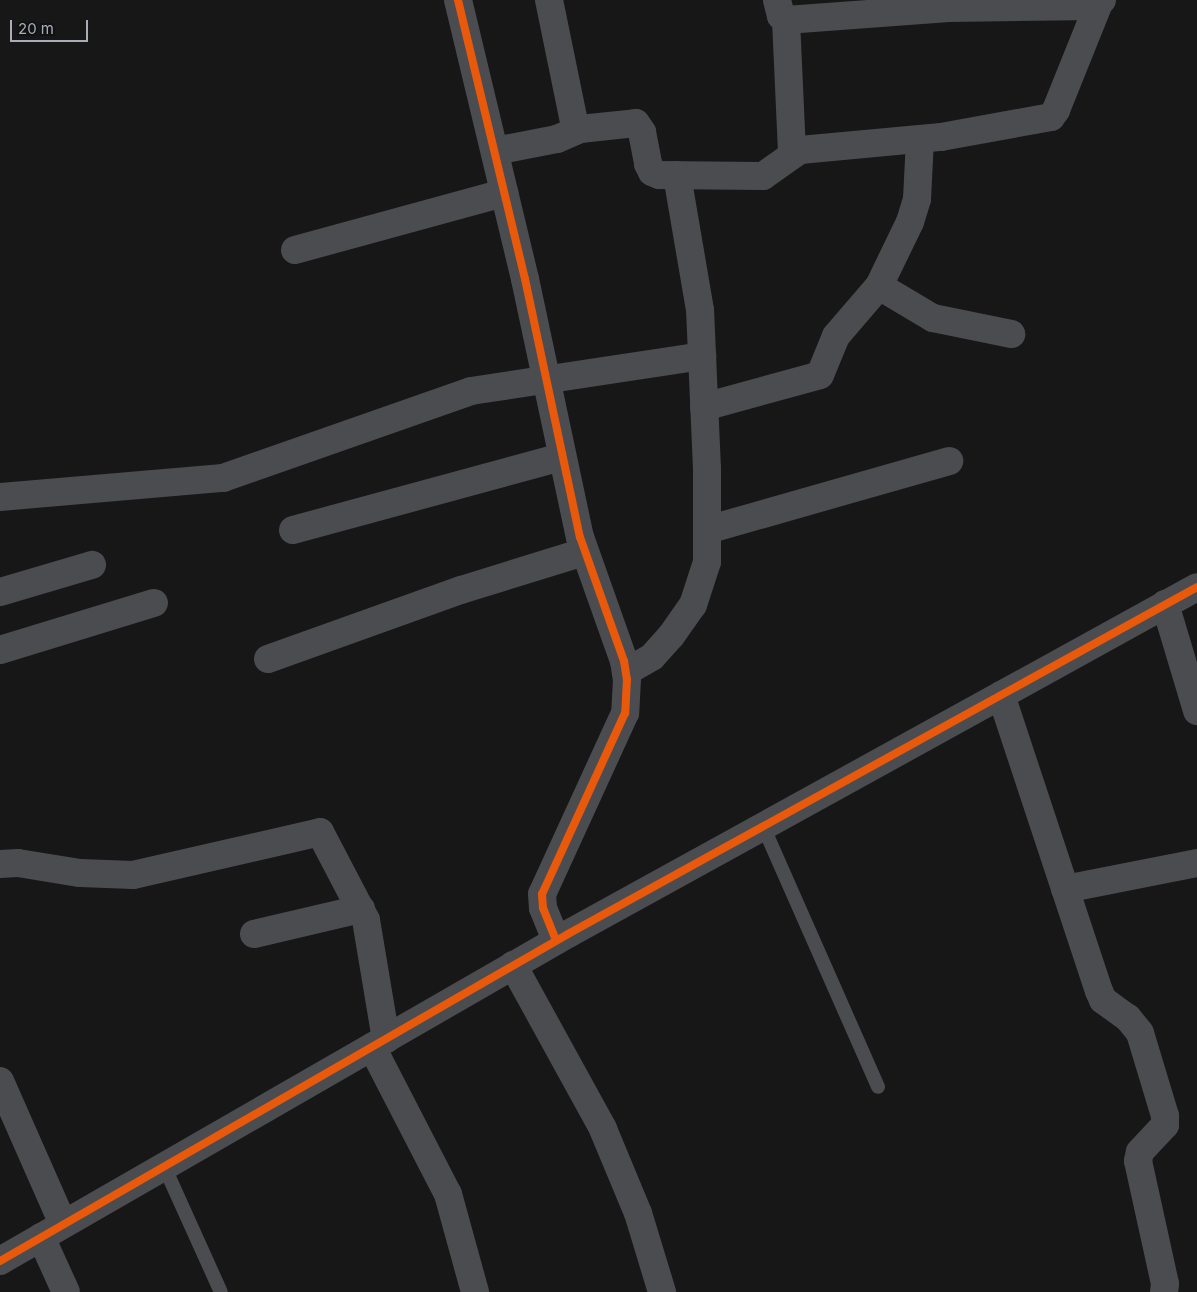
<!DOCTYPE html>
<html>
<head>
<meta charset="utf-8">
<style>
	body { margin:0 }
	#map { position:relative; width:1197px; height:1292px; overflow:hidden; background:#171717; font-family:Inter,sans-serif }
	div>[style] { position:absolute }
	.service>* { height:14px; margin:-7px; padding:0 7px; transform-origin:7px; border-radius:7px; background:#4b4c50 }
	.minor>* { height:28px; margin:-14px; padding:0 14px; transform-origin:14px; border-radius:14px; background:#4b4c50 }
	.tertiary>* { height:28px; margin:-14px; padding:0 14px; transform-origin:14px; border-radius:14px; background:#4b4c50 }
	.cycleway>* { height:8px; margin:-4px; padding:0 4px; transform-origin:4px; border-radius:4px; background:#e8590c }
	span { translate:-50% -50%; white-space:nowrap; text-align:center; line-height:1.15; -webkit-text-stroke:4px #111113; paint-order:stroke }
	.scale { position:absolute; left:10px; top:20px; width:78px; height:22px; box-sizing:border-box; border:2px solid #a8adb8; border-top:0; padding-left:6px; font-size:15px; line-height:18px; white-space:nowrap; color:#a8adb8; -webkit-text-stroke:4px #111113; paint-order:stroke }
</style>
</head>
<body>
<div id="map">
	<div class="service">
		<i style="left:763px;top:826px;width:285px;rotate:66.2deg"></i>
		<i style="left:164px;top:1166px;width:138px;rotate:65.7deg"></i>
	</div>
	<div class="minor">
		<i style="left:458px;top:0;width:287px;rotate:76.5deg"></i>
		<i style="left:525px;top:279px;width:264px;rotate:78deg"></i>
		<i style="left:580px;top:537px;width:132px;rotate:70.5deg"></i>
		<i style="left:624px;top:661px;width:18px;rotate:81deg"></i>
		<i style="left:627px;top:679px;width:34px;rotate:93deg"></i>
		<i style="left:625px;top:713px;width:199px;rotate:114.6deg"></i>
		<i style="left:542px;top:894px;width:14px;rotate:86deg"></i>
		<i style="left:543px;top:908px;width:35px;rotate:68deg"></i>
		<i style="left:549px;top:0;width:125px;rotate:78.4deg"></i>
		<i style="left:574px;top:122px;width:9px;rotate:49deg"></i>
		<i style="left:580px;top:129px;width:56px;rotate:-6.1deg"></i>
		<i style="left:636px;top:123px;width:11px;rotate:56deg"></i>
		<i style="left:642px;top:132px;width:33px;rotate:79deg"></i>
		<i style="left:648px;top:164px;width:9px;rotate:63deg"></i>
		<i style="left:652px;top:172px;width:8px;rotate:23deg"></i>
		<i style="left:659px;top:175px;width:104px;rotate:0.6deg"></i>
		<i style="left:763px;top:176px;width:45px;rotate:-35.1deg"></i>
		<i style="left:800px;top:150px;width:142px;rotate:-5.3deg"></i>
		<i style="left:941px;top:137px;width:112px;rotate:-10.3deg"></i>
		<i style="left:1051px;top:117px;width:9px;rotate:-54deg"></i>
		<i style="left:1056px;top:110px;width:115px;rotate:-68.1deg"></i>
		<i style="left:777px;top:0;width:16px;rotate:76deg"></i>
		<i style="left:781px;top:16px;width:6px;rotate:39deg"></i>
		<i style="left:786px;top:20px;width:163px;rotate:-4.2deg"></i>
		<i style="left:949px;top:8px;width:145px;rotate:-0.8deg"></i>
		<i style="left:1094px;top:6px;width:10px;rotate:-37deg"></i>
		<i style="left:786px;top:20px;width:134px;rotate:87.4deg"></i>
		<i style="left:495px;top:151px;width:63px;rotate:-11deg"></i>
		<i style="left:557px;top:139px;width:25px;rotate:-23deg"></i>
		<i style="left:295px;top:250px;width:217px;rotate:-15.3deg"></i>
		<i style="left:879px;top:286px;width:63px;rotate:30.7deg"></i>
		<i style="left:933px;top:318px;width:80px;rotate:11.6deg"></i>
		<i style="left:704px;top:407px;width:120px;rotate:-15.4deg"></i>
		<i style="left:820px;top:375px;width:42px;rotate:-67.7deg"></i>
		<i style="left:836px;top:336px;width:66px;rotate:-49.3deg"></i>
		<i style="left:879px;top:286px;width:71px;rotate:-64.2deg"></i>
		<i style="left:910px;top:222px;width:24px;rotate:-73deg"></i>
		<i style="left:917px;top:199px;width:59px;rotate:-87.1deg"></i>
		<i style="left:0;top:497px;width:224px;rotate:-4.9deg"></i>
		<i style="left:223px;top:478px;width:263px;rotate:-19.3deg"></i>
		<i style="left:471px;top:391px;width:234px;rotate:-8.6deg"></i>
		<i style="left:293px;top:530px;width:279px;rotate:-15.2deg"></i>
		<i style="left:707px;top:530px;width:252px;rotate:-15.9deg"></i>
		<i style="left:0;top:592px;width:96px;rotate:-16.4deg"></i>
		<i style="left:1165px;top:604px;width:112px;rotate:73.3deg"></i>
		<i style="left:0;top:650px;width:161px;rotate:-17deg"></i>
		<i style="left:268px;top:659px;width:205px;rotate:-19.7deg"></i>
		<i style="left:461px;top:590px;width:129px;rotate:-17.2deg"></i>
		<i style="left:626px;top:672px;width:30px;rotate:-30deg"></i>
		<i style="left:652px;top:657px;width:28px;rotate:-48deg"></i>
		<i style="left:671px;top:636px;width:38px;rotate:-55deg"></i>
		<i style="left:693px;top:605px;width:45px;rotate:-72deg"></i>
		<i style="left:707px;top:562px;width:93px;rotate:-90deg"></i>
		<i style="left:707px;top:469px;width:159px;rotate:-92.5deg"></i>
		<i style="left:700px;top:310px;width:137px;rotate:-99.7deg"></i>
		<i style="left:1001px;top:695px;width:312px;rotate:71.7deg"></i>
		<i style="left:1099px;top:991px;width:10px;rotate:66deg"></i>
		<i style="left:1103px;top:1000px;width:31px;rotate:36deg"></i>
		<i style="left:1128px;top:1018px;width:19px;rotate:51deg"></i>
		<i style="left:1140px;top:1033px;width:87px;rotate:73.2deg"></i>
		<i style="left:1165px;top:1116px;width:9px;rotate:90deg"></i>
		<i style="left:1165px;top:1125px;width:37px;rotate:133deg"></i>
		<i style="left:1140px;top:1152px;width:9px;rotate:103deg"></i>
		<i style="left:1138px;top:1161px;width:126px;rotate:77.6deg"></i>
		<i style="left:1165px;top:1284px;width:8px;rotate:97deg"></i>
		<i style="left:0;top:864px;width:18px;rotate:-3deg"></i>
		<i style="left:18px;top:863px;width:63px;rotate:9.2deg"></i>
		<i style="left:80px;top:873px;width:53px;rotate:2.2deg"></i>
		<i style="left:133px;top:875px;width:192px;rotate:-12.9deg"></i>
		<i style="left:320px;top:832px;width:99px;rotate:62.4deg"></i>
		<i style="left:366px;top:920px;width:121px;rotate:80.5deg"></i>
		<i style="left:1065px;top:889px;width:135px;rotate:-11.1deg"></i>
		<i style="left:254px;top:934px;width:110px;rotate:-13.2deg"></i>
		<i style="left:513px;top:965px;width:187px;rotate:61.2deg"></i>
		<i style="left:603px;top:1129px;width:91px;rotate:67.4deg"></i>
		<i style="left:638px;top:1213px;width:83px;rotate:73.1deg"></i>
		<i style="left:372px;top:1047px;width:165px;rotate:62.7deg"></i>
		<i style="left:448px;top:1194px;width:102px;rotate:74.6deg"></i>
		<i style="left:0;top:1081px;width:156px;rotate:66.2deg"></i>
		<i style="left:41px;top:1237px;width:60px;rotate:65.6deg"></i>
	</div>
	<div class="tertiary">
		<i style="left:0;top:1261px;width:655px;rotate:-29.93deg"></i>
		<i style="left:568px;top:934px;width:718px;rotate:-28.88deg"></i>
	</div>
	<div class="cycleway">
		<i style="left:458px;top:0;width:287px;rotate:76.5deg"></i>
		<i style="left:525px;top:279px;width:264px;rotate:78deg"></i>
		<i style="left:580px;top:537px;width:132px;rotate:70.5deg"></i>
		<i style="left:624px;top:661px;width:18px;rotate:81deg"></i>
		<i style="left:627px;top:679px;width:34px;rotate:93deg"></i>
		<i style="left:625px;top:713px;width:199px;rotate:114.6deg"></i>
		<i style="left:542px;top:894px;width:14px;rotate:86deg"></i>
		<i style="left:543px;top:908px;width:35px;rotate:68deg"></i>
		<i style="left:0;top:1261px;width:655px;rotate:-29.93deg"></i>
		<i style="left:568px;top:934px;width:718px;rotate:-28.88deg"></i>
	</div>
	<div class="scale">20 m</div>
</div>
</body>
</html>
